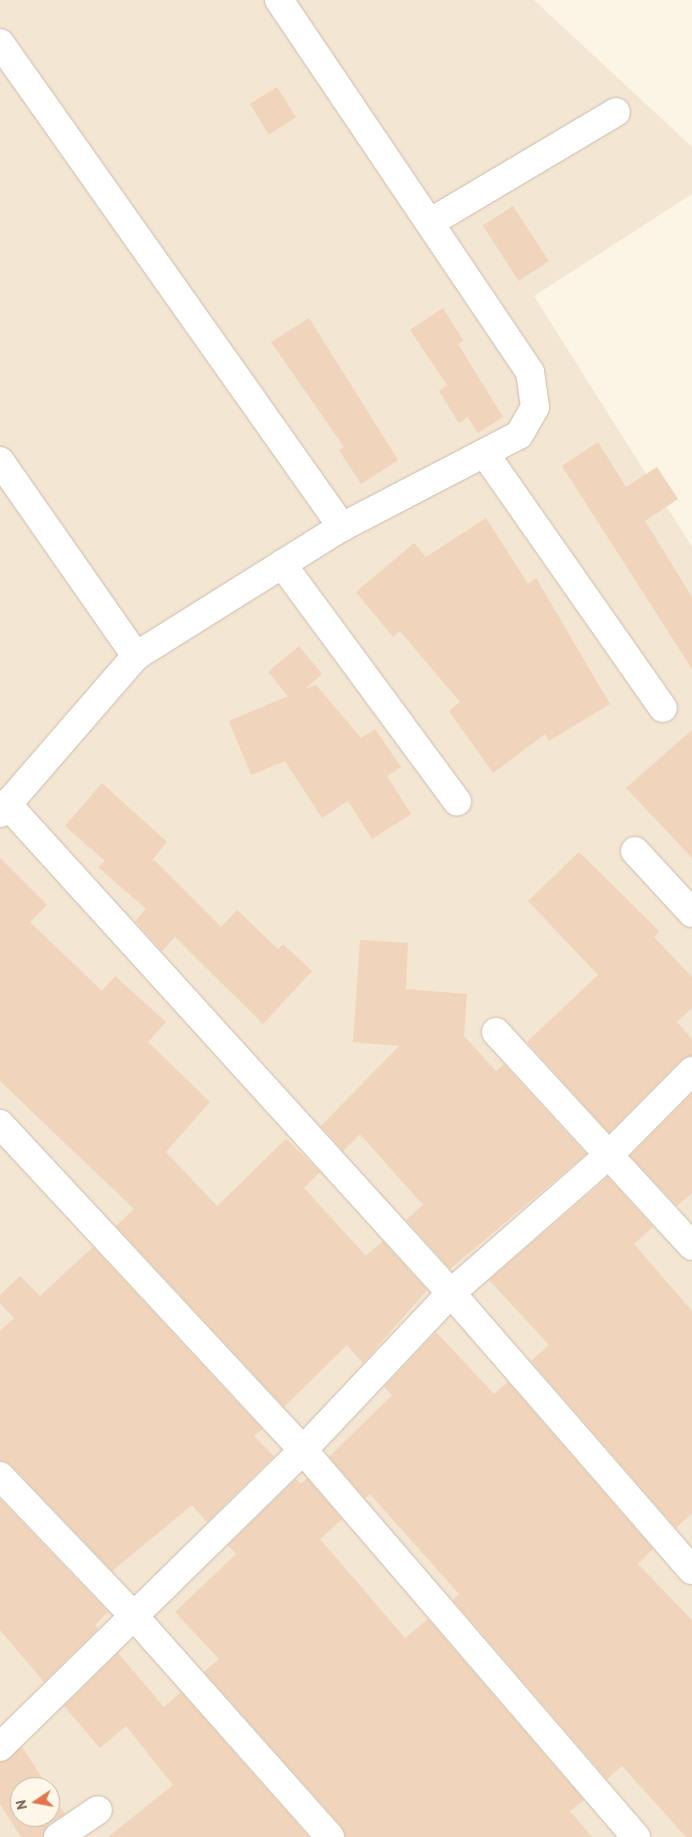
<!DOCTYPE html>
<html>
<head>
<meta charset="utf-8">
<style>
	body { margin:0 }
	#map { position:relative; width:692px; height:1837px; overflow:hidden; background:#fcf4e4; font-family:"PT Sans",sans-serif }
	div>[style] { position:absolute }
	.residential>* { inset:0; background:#f3e6d2 }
	.building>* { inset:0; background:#f0d4bc; transform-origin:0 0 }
	.roads { filter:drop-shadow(0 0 1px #cdbcab) drop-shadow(0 0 1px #cdbcab) }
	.minor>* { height:28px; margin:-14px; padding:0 14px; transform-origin:14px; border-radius:14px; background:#fff }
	span { translate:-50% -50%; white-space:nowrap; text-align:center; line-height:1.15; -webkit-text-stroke:4px #fff8ea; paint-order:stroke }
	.north { position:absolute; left:10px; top:1777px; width:50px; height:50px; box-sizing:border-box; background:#fff8ea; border:1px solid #c7b9aa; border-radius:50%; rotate:258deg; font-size:14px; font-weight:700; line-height:20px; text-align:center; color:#735b4a }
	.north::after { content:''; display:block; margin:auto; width:18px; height:22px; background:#e2764c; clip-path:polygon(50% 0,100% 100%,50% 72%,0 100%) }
</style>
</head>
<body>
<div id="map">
	<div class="residential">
		<i style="clip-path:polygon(evenodd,0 0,534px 0,692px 147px,692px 194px,534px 296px,692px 547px,692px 1837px,0 1837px,0 0,20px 1787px,50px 1787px,50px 1817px,20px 1817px,20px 1787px)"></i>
	</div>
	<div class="building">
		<i style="left:277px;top:87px;width:36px;height:32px;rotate:58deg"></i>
		<i style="left:513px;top:206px;width:66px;height:36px;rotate:57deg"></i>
		<i style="clip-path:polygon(443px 308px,463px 340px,458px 344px,503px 417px,478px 433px,468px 417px,459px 423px,439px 391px,447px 385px,410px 330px)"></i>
		<i style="clip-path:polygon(309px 318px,398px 460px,361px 484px,339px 450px,344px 447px,271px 342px)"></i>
		<i style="clip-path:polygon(598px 442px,626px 487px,657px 467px,678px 499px,645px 521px,692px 597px,692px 669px,562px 466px)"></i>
		<i style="clip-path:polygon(486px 518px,528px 584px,536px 578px,610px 704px,549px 741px,545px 734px,493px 773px,449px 711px,460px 702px,400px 631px,393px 637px,356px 592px,414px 543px,426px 557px)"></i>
		<i style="clip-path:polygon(299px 646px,322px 674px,305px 689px,316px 685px,361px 738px,375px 729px,401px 767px,387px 776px,411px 814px,372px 839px,348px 801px,322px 818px,285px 761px,251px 775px,229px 721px,288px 696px,268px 672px)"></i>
		<i style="clip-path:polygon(692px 730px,692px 858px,626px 788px)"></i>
		<i style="clip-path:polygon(102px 783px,167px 842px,153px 859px,221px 927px,237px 910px,278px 949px,283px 944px,312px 971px,263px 1024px,175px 937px,162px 951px,135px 921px,146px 909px,98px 867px,105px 861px,65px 826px)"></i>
		<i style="clip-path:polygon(579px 852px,659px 931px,654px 937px,692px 977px,692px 1008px,677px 1022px,692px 1039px,692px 1056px,681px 1060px,609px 1133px,527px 1042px,598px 975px,528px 901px)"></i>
		<i style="clip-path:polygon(0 858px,47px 905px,30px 922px,102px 991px,115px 976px,166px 1022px,148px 1042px,210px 1102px,166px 1152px,217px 1206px,286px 1139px,320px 1172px,304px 1188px,366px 1256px,383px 1241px,427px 1290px,363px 1363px,347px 1345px,284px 1407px,116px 1226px,134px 1209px,0 1081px)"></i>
		<i style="clip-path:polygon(360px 940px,408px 943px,406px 989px,467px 994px,464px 1036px,496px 1071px,504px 1064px,586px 1154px,450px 1269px,406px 1220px,423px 1205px,360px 1134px,343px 1151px,321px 1126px,399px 1046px,353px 1042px)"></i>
		<i style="clip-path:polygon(692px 1093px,692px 1193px,677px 1206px,630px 1156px)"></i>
		<i style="clip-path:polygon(608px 1177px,653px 1227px,634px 1244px,692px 1311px,692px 1513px,676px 1528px,531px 1361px,549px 1345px,489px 1280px)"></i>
		<i style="clip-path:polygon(93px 1247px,262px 1429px,254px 1436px,274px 1456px,207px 1522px,192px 1505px,112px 1571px,11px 1465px,0 1461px,0 1331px,14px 1318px,0 1303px,0 1295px,20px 1276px,40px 1296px)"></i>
		<i style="clip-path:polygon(436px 1332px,494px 1394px,508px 1382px,653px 1549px,638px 1564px,692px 1620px,692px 1837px,686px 1837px,622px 1766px,607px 1779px,453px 1600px,459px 1594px,370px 1494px,365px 1498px,329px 1457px,392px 1395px,384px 1387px)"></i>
		<i style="clip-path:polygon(307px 1478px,342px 1519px,320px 1539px,405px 1638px,428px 1619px,584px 1800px,570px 1811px,592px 1837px,345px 1837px,342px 1827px,204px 1672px,219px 1659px,175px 1612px,236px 1554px,228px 1545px,296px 1479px,301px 1484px)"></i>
		<i style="clip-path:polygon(0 1499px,108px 1612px,95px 1625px,98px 1629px,44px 1682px,0 1630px)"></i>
		<i style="clip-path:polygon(118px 1653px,164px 1707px,181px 1692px,309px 1837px,108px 1837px,173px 1785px,126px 1726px,100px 1748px,64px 1706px)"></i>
		<i style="clip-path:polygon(22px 1747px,48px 1787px,20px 1787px,20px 1817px,50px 1817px,50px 1791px,65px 1814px,49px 1824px,43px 1837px,21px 1837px,0 1804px,0 1762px)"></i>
	</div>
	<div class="roads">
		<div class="minor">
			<i style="left:0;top:43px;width:593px;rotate:54.75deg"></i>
			<i style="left:431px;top:222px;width:215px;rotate:-30.7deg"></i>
			<i style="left:485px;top:454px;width:310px;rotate:55deg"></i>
			<i style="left:0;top:461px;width:238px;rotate:55.1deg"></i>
			<i style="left:282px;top:564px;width:295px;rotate:53.6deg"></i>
			<i style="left:6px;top:803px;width:662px;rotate:47.76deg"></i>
			<i style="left:451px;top:1293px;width:367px;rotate:49deg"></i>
			<i style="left:0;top:813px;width:208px;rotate:-49.1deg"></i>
			<i style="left:136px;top:656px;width:243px;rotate:-32.1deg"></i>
			<i style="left:342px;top:527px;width:199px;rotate:-27.5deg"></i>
			<i style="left:519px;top:435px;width:32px;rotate:-60deg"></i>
			<i style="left:535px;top:407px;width:35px;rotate:-98deg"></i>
			<i style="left:530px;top:372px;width:449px;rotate:-124deg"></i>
			<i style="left:635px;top:851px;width:84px;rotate:47.4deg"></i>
			<i style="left:496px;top:1032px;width:290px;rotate:47.5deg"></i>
			<i style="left:0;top:1124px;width:445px;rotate:47.1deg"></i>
			<i style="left:303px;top:1450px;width:511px;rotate:49.29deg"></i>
			<i style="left:0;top:1476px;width:192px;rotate:46.3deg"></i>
			<i style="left:133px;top:1615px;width:297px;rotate:48.4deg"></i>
			<i style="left:0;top:1747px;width:424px;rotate:-44.4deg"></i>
			<i style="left:303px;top:1450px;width:216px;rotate:-46.7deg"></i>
			<i style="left:451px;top:1293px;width:211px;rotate:-41.2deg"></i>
			<i style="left:610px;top:1154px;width:117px;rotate:-45.3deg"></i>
			<i style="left:58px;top:1837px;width:48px;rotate:-34deg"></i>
		</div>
	</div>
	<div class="north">N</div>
</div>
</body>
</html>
